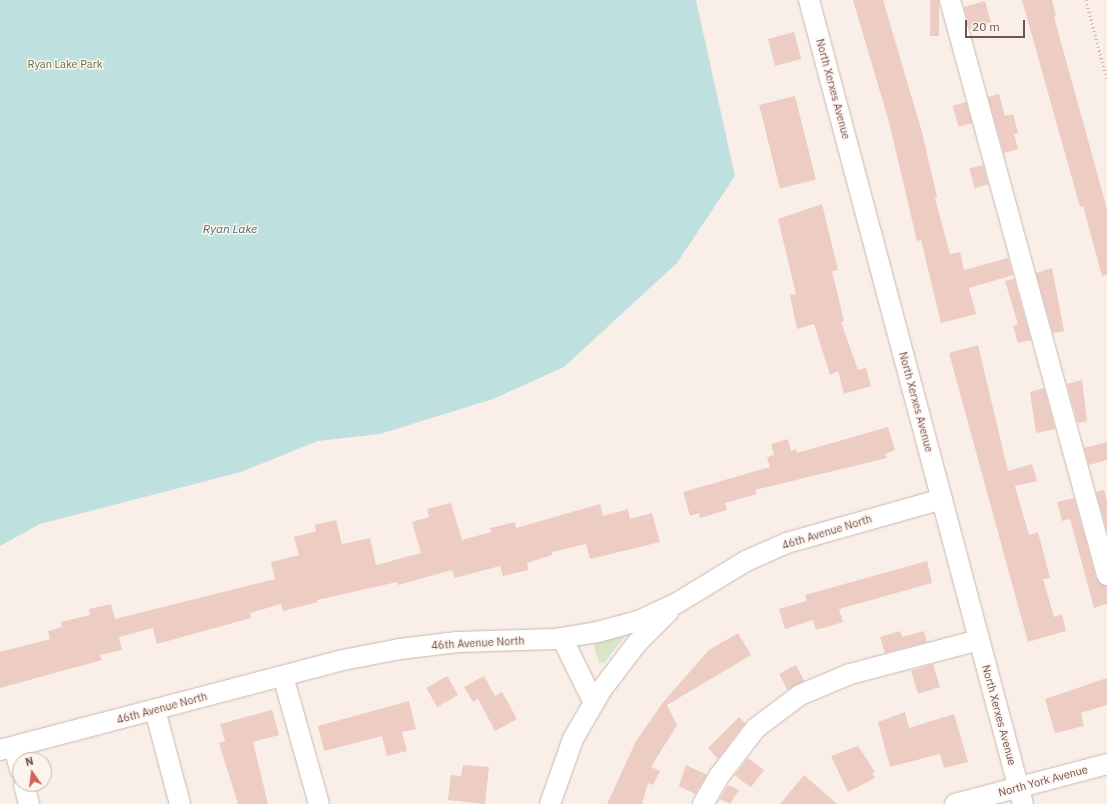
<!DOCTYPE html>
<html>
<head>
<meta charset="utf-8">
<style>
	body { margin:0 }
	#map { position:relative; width:1107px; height:804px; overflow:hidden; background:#faefe8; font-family:"IBM Plex Sans",sans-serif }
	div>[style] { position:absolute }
	.green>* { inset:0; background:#d9e5c8 }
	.water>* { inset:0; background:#bee1e0 }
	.building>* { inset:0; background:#ecccc3; transform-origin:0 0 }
	.path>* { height:2.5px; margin-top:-1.25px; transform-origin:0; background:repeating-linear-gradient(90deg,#d0afa6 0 1px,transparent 0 4px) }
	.roads { filter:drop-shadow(0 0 1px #cab7af) drop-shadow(0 0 1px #cab7af) }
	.minor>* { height:20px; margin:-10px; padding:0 10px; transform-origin:10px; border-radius:10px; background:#fff }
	span { translate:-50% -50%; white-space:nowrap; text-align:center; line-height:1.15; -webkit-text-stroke:3px #fdf4ed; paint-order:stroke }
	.park-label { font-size:11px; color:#5d7449 }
	.street-label { font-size:11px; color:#70554f }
	.water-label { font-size:12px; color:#457373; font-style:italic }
	.north { position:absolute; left:12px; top:752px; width:40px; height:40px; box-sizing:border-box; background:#fdf4ed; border:1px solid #c5b4ae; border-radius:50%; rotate:346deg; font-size:11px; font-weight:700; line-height:16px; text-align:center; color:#70554f }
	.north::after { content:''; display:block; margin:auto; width:14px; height:18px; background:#d4625c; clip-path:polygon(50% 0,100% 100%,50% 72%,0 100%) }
	.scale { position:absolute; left:965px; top:20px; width:60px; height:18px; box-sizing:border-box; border:2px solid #70554f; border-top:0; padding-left:5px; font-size:12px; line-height:14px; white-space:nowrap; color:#70554f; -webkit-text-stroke:3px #fdf4ed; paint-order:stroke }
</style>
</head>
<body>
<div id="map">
	<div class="green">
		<i style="clip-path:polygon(623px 634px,624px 638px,604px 663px,599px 663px,593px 643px)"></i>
	</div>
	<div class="water">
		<i style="clip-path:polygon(0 0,696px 0,735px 176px,677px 263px,564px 367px,493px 399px,380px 434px,318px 441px,241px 472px,40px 524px,0 546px)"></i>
	</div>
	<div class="building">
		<i style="clip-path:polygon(853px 0,883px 0,922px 132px,937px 197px,935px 198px,950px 254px,960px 252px,964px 270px,1008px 258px,1013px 275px,969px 288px,976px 314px,941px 323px,921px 240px,917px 241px,889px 122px)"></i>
		<i style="left:930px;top:0;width:9px;height:36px"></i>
		<i style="clip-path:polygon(1022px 0,1052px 0,1056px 16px,1054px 17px,1107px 209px,1107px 275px,1102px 276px,1083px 206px,1080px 207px)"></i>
		<i style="left:985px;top:1px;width:22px;height:22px;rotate:74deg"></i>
		<i style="left:794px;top:32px;width:28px;height:27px;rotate:75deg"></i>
		<i style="clip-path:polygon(999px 94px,1005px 116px,1013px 114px,1018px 133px,1014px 134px,1018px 149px,1004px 153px,994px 118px,999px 117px,994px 118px,988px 97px)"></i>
		<i style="left:795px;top:96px;width:86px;height:37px;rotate:76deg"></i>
		<i style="left:966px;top:102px;width:22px;height:14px;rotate:74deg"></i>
		<i style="left:983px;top:165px;width:20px;height:14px;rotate:75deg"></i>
		<i style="clip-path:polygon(822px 204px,838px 270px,832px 271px,844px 321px,841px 322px,858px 370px,866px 368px,871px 386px,844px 394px,838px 371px,830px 375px,814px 324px,797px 329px,790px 295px,796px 294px,778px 219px)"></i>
		<i style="clip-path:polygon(1052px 268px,1064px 331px,1053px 333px,1036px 273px)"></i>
		<i style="clip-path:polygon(1014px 279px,1031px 340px,1018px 343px,1013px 326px,1018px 324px,1005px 281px)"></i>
		<i style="clip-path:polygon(978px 345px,1008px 471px,1032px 464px,1037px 481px,1015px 486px,1029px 535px,1038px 532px,1050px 578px,1043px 579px,1054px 617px,1062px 614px,1066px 631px,1028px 642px,949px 353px)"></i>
		<i style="clip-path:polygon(1082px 380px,1087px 421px,1078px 423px,1067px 384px)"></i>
		<i style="clip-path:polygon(1044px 388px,1055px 429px,1036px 433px,1030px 392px)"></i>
		<i style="clip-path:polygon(888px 427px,895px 450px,885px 454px,887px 458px,755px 490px,757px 494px,725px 503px,727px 510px,700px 518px,699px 513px,690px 516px,683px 492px,770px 467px,767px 457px,774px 455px,771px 444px,788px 439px,791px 451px,796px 449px,797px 453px)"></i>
		<i style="clip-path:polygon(1107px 442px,1107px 460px,1089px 465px,1084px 448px)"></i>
		<i style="clip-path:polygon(1104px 490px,1107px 500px,1107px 531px,1096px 492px)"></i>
		<i style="clip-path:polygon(1074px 498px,1096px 578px,1107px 586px,1107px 604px,1094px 608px,1070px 519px,1062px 521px,1057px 502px)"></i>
		<i style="clip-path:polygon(451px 503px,462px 540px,491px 532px,490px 528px,515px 522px,516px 528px,600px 504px,603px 516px,628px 509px,630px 519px,652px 513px,660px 542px,590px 559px,586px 544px,552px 552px,552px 555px,527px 563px,528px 570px,503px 576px,500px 566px,455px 578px,452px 570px,398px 585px,397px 582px,317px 600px,318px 602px,283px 611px,281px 604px,250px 613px,251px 618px,157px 644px,153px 628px,119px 637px,122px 650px,100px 655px,102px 660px,0 688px,0 652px,50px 639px,48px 631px,62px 627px,61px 622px,90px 615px,89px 609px,111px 604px,115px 619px,275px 579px,271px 562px,299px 555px,294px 537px,316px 531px,315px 525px,336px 520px,342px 544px,370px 538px,376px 565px,421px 553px,412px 522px,429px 517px,427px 509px)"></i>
		<i style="clip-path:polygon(927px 561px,932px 583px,839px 609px,843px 622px,816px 630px,813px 620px,785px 629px,779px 609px,807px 601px,805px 595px)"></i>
		<i style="clip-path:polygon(900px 631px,902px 637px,924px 631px,927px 642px,885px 653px,880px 637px)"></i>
		<i style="clip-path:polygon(738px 633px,751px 655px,667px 705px,677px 725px,651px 767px,660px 771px,653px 785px,648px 783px,642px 804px,607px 804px,636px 741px,664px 701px,709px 650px)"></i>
		<i style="left:933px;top:664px;width:24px;height:23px;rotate:73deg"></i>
		<i style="left:796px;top:665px;width:18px;height:19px;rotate:63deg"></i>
		<i style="left:447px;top:676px;width:22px;height:24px;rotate:60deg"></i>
		<i style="clip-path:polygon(484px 676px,495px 696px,502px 692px,517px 719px,495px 731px,478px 699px,473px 702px,464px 687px)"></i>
		<i style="clip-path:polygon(1107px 678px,1107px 705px,1081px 713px,1084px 726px,1055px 733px,1045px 699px)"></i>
		<i style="clip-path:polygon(409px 701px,416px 729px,402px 732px,407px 751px,387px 756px,382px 736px,324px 751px,318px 726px)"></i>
		<i style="clip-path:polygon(272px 710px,279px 735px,253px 742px,268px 804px,238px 804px,219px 743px,225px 741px,220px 724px)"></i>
		<i style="clip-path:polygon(905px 712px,909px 728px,954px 714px,968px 762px,944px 768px,940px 754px,890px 767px,878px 722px)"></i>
		<i style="clip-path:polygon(739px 717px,745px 723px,718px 759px,708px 748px)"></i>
		<i style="clip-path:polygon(858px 746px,875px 772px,872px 773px,875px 778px,848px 792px,831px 756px)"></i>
		<i style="left:748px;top:758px;width:20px;height:22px;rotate:37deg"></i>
		<i style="clip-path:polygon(463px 765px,489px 767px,485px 804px,448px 800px,451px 775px,461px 776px)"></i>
		<i style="clip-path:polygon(686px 765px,707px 775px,695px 794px,679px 786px)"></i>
		<i style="clip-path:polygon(804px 775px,837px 804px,780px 804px)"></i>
		<i style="clip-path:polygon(728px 785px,739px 790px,730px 804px,720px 799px)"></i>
	</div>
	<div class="path">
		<i style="left:1086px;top:0;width:82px;rotate:75.1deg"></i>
	</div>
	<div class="roads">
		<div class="minor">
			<i style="left:809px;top:0;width:832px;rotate:75.1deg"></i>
			<i style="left:950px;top:0;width:596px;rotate:74.73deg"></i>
			<i style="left:562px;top:638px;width:72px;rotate:63.8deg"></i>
			<i style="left:283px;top:676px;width:133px;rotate:74.3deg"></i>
			<i style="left:155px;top:710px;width:97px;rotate:75.1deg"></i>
			<i style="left:14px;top:747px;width:24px;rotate:75deg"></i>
			<i style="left:0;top:750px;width:355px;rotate:-14.7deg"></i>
			<i style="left:343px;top:660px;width:58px;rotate:-10.9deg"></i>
			<i style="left:400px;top:649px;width:58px;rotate:-6.9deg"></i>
			<i style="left:458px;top:642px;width:97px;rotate:-1.8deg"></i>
			<i style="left:555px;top:639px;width:44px;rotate:-9.2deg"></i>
			<i style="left:598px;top:632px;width:41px;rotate:-15.4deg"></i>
			<i style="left:638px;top:621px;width:43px;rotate:-24.8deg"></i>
			<i style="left:677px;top:603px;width:81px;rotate:-31.3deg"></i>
			<i style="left:746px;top:561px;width:45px;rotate:-23.7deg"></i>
			<i style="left:787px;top:543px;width:161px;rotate:-15.8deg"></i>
			<i style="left:24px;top:784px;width:21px;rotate:76deg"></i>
			<i style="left:550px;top:804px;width:69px;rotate:-70.5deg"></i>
			<i style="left:573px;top:739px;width:58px;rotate:-59.9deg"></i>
			<i style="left:602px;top:689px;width:58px;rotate:-52.7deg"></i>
			<i style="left:637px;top:643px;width:44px;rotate:-45deg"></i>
			<i style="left:703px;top:804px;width:34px;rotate:-60deg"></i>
			<i style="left:720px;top:775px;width:59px;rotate:-52.5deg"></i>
			<i style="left:756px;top:728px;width:55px;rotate:-36.9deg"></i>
			<i style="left:800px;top:695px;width:54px;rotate:-22.8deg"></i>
			<i style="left:850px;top:674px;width:133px;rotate:-14.8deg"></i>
			<i style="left:955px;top:804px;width:157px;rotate:-14.7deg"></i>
		</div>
	</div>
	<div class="park-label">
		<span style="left:65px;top:64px">Ryan Lake Park</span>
	</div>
	<div class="street-label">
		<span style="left:833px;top:89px;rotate:75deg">North Xerxes Avenue</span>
		<span style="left:916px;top:402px;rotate:75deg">North Xerxes Avenue</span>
		<span style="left:827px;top:532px;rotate:-17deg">46th Avenue North</span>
		<span style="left:478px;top:643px;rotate:-3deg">46th Avenue North</span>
		<span style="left:162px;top:708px;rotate:-15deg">46th Avenue North</span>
		<span style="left:999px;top:715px;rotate:75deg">North Xerxes Avenue</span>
		<span style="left:1043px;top:781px;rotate:-15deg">North York Avenue</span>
	</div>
	<div class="water-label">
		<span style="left:230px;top:229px">Ryan Lake</span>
	</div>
	<div class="north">N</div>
	<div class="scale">20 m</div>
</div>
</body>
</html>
